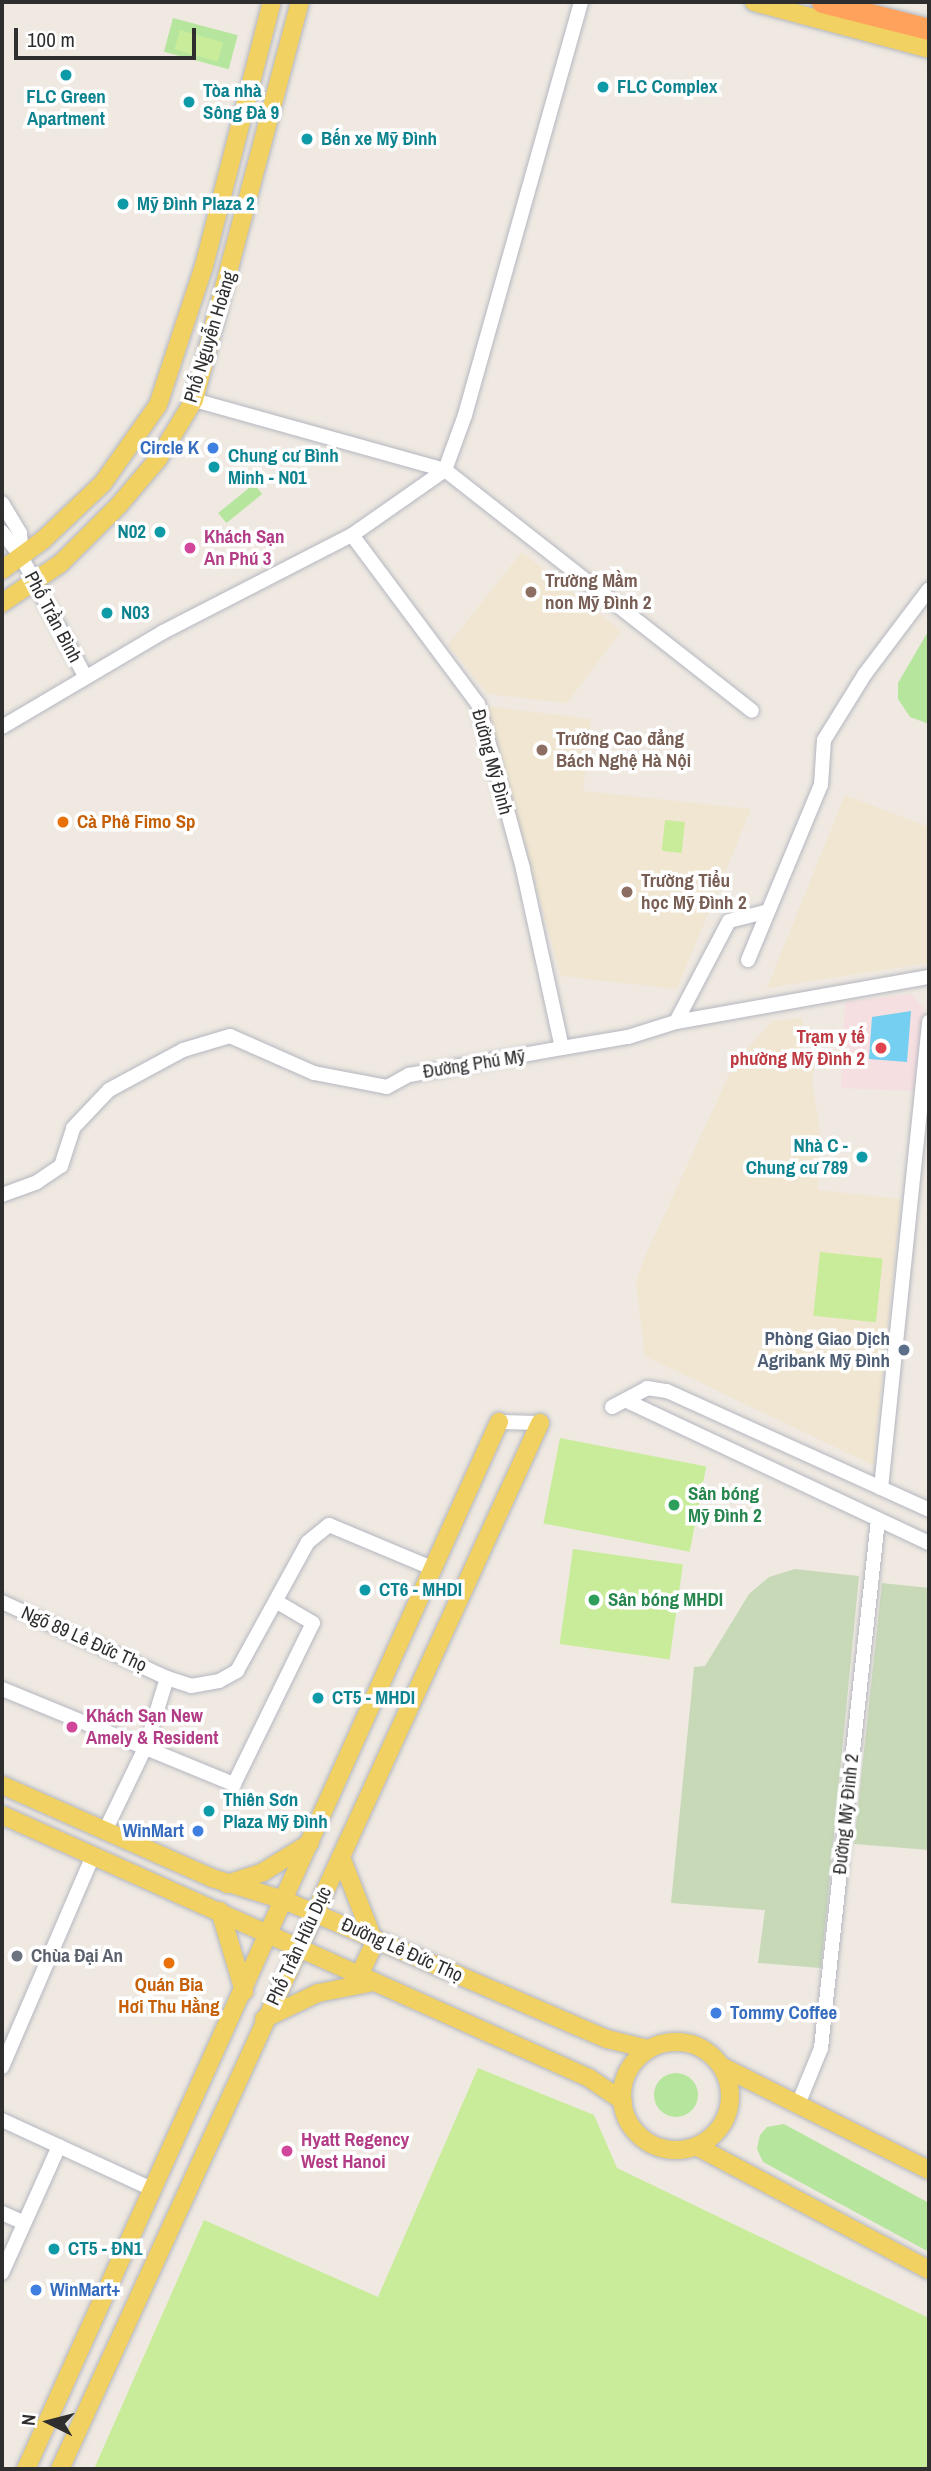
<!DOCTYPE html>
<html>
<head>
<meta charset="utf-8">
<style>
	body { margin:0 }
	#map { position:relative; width:931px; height:2471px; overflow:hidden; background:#efe9e1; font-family:"Archivo Narrow",sans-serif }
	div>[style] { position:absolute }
	.education>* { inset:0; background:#f0e6d1 }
	.medical>* { inset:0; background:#f5dfe0 }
	.green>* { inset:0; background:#b6e59e; transform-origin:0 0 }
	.round { border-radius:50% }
	.cemetery>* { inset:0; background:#c8d9b8 }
	.pitch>* { inset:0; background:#c9ec9a; transform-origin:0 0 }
	.water>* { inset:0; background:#75cff0 }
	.roads { filter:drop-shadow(0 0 2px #b4b7c1) drop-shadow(0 0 2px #b4b7c1) }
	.minor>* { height:14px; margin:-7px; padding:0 7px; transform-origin:7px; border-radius:7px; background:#fff }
	.major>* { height:18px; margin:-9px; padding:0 9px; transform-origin:9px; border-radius:9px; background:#f2d163 }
	.major>.ring { margin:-9px; padding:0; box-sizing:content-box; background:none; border:18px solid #f2d163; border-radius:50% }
	.highway>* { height:21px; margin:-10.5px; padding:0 10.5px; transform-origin:10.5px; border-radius:10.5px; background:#ffa35c }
	.dots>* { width:19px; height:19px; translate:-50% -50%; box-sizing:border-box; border:4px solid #fff; border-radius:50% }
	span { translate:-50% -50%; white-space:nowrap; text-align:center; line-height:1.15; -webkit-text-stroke:7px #fff; paint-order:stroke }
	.culture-label { font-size:19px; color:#0d838f; font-weight:700 }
	.left { translate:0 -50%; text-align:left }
	.right { translate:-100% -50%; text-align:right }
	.street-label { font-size:19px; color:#2e2e2e }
	.shop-label { font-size:19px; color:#366cbe; font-weight:700 }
	.hotel-label { font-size:19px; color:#b23c85; font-weight:700 }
	.education-label { font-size:19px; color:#785e54; font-weight:700 }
	.food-label { font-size:19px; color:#c56008; font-weight:700 }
	.health-label { font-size:19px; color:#be3a42; font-weight:700 }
	.service-label { font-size:19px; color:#4e5e75; font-weight:700 }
	.leisure-label { font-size:19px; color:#27864d; font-weight:700 }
	.worship-label { font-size:19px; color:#5b616d; font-weight:700 }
	.frame { position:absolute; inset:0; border:4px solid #2e2e2e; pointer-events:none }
	.north { position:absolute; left:14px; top:2387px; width:70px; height:70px; -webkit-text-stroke:5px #fff; paint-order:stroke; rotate:276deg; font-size:19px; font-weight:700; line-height:28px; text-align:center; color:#2e2e2e }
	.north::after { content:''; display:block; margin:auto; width:24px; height:32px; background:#2e2e2e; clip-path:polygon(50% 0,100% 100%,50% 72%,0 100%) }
	.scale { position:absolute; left:14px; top:28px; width:182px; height:32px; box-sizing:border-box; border:4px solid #2e2e2e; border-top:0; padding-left:9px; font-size:21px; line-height:24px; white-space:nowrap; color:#2e2e2e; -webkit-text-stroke:5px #fff; paint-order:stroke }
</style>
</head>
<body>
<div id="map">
	<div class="education">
		<i style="clip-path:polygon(522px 552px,621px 631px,567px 703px,488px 694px,448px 645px)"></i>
		<i style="clip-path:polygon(485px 706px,591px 719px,583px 791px,751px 809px,677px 989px,561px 976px)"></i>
		<i style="clip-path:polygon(845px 795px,929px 827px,929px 963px,767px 988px)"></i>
		<i style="clip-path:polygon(803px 1018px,802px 1050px,815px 1063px,812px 1080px,820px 1133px,818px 1190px,901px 1199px,873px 1465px,645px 1356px,636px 1283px,643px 1261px,734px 1064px,772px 1021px)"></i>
	</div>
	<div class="medical">
		<i style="clip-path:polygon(912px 994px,924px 1009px,914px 1091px,841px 1088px,845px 1002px)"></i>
	</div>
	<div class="green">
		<i style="left:173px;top:18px;width:67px;height:35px;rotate:15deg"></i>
		<i style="left:254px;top:484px;width:13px;height:46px;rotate:51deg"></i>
		<i style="clip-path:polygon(929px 630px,929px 724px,910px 717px,898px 699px,898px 683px)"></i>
		<i class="round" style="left:654px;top:2073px;width:44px;height:44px"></i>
		<i style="clip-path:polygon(784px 2124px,929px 2203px,929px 2252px,763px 2162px,757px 2149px,760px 2135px,767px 2127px)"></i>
	</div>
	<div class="cemetery">
		<i style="clip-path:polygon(795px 1569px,859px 1576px,821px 1968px,758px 1963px,765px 1910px,671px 1903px,694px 1667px,705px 1666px,749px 1594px,769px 1577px)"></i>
		<i style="clip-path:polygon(882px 1583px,929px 1588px,929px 1850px,854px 1844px)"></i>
	</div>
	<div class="pitch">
		<i style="left:180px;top:30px;width:45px;height:20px;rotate:16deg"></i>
		<i style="left:665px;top:820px;width:20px;height:31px;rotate:6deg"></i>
		<i style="left:820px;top:1252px;width:63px;height:64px;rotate:6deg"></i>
		<i style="left:560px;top:1438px;width:149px;height:87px;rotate:11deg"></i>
		<i style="left:573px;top:1549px;width:111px;height:96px;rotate:8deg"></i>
		<i style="clip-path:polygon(478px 2068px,594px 2115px,617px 2168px,929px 2318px,929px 2469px,94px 2469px,204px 2220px,378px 2297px)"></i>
	</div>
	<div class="water">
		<i style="clip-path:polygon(911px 1011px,907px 1062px,869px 1059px,872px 1017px)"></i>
	</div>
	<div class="roads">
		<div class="minor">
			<i style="left:194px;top:400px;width:261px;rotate:15.6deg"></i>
			<i style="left:445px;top:470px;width:390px;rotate:38.1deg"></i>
			<i style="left:2px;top:503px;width:35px;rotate:59deg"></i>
			<i style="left:20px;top:533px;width:25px;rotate:85deg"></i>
			<i style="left:2px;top:532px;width:33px;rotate:52deg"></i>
			<i style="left:22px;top:558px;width:134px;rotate:61.9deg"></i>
			<i style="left:352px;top:535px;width:211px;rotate:53.3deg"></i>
			<i style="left:478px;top:704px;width:171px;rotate:74.7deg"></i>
			<i style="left:523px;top:869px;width:183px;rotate:77.7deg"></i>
			<i style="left:562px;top:1048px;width:67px;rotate:-9.5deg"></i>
			<i style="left:628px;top:1037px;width:50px;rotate:-17.4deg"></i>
			<i style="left:676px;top:1022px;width:257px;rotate:-10.1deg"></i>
			<i style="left:2px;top:727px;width:187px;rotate:-30.5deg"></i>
			<i style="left:163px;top:632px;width:212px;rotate:-27.2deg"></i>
			<i style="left:352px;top:535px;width:113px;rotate:-35deg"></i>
			<i style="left:445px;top:470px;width:59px;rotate:-70deg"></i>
			<i style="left:465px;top:415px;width:429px;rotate:-74.3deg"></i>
			<i style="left:748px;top:960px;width:190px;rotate:-67.4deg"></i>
			<i style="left:821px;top:785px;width:45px;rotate:-86.2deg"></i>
			<i style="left:824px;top:740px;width:78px;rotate:-58.2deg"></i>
			<i style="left:865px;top:674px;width:106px;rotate:-53deg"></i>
			<i style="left:676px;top:1022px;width:114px;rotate:-62.3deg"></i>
			<i style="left:729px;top:921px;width:37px;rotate:-14deg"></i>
			<i style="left:2px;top:1195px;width:37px;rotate:-20deg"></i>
			<i style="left:37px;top:1182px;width:29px;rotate:-34deg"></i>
			<i style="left:61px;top:1166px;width:40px;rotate:-72deg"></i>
			<i style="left:73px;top:1128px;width:52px;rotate:-46.5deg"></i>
			<i style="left:109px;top:1090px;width:84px;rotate:-28.4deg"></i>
			<i style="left:183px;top:1050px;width:49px;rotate:-16.6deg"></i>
			<i style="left:230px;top:1036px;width:92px;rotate:23.8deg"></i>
			<i style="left:314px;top:1073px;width:74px;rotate:10.9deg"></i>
			<i style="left:387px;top:1087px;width:25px;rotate:-29deg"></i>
			<i style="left:409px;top:1075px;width:155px;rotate:-10deg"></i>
			<i style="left:629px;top:1402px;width:331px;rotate:25.2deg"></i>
			<i style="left:612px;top:1407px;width:40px;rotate:-28deg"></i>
			<i style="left:647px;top:1388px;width:20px;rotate:9deg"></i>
			<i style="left:667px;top:1391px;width:288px;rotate:24.4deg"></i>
			<i style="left:499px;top:1422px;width:41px;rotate:1.4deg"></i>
			<i style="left:881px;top:1488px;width:469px;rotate:-84.1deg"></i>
			<i style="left:2px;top:1602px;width:182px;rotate:24.7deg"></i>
			<i style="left:167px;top:1678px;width:71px;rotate:107.2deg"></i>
			<i style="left:146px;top:1746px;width:94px;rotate:115.8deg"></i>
			<i style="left:167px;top:1678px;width:25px;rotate:18deg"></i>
			<i style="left:191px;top:1686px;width:28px;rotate:-10deg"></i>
			<i style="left:219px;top:1681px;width:21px;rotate:-29deg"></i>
			<i style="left:237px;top:1671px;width:147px;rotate:-61.2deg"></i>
			<i style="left:308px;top:1542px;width:27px;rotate:-39deg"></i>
			<i style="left:329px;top:1525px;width:112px;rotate:22.7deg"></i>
			<i style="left:2px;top:1689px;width:251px;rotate:22.3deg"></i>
			<i style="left:234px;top:1784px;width:179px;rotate:-63.9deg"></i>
			<i style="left:313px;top:1623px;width:42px;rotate:-149.7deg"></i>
			<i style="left:2px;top:2067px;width:230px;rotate:-66.7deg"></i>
			<i style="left:799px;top:2102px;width:58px;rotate:-67.8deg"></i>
			<i style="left:821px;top:2048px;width:531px;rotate:-83.84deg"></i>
			<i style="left:2px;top:2120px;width:167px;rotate:24.7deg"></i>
			<i style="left:2px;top:2213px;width:24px;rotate:24deg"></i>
			<i style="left:2px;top:2273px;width:139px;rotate:-65.8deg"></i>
		</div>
		<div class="major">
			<i style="left:754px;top:2px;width:181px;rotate:15deg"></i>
			<i style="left:2px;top:570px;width:51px;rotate:-36.2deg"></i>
			<i style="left:43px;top:540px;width:83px;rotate:-43.5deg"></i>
			<i style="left:103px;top:483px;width:95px;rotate:-54.8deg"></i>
			<i style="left:158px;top:405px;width:146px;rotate:-71.7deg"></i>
			<i style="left:204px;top:266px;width:273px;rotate:-75.6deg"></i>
			<i style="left:2px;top:603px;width:71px;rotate:-34.1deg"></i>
			<i style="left:61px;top:563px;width:82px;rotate:-45deg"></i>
			<i style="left:119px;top:505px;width:60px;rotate:-49.7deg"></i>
			<i style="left:158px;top:459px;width:69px;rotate:-58.6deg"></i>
			<i style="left:194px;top:400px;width:412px;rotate:-75.1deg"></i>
			<i style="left:2px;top:1785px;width:230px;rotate:23.9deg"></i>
			<i style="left:212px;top:1878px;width:75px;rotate:17deg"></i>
			<i style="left:284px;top:1900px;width:352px;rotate:23.3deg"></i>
			<i style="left:607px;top:2039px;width:42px;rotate:13.7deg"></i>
			<i style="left:2px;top:1815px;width:643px;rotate:24.13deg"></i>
			<i style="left:589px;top:2078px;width:41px;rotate:34.1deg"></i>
			<i style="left:341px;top:1857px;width:88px;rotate:68.7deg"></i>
			<i style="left:227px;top:1884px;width:38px;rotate:-18deg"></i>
			<i style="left:263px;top:1872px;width:55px;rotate:-31.7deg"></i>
			<i style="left:220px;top:1911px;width:84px;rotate:73.3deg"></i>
			<i style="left:358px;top:1978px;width:42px;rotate:-64.7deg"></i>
			<i style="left:264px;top:2019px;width:60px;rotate:-25.7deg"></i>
			<i style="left:318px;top:1993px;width:52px;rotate:-11.1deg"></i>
			<i class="ring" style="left:622px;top:2042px;width:90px;height:90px"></i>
			<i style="left:723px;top:2067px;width:230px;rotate:26.6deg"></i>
			<i style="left:696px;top:2146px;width:264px;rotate:28deg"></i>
			<i style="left:26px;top:2469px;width:1149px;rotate:-65.69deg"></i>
			<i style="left:60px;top:2469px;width:1151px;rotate:-65.35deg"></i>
		</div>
		<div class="highway">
			<i style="left:822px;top:2px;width:110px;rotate:14.2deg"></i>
		</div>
	</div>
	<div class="dots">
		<i style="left:66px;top:75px;background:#0f9aa8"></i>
		<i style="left:603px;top:87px;background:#0f9aa8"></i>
		<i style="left:189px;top:102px;background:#0f9aa8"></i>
		<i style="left:307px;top:139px;background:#0f9aa8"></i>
		<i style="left:123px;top:204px;background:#0f9aa8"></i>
		<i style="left:213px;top:448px;background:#3f7fe0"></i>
		<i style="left:214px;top:467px;background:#0f9aa8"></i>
		<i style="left:160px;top:532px;background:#0f9aa8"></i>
		<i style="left:190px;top:548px;background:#d1479c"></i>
		<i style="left:531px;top:592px;background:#8d6e63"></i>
		<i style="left:107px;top:613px;background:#0f9aa8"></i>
		<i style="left:542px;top:750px;background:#8d6e63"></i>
		<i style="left:63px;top:822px;background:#e8710a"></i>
		<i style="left:627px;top:892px;background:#8d6e63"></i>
		<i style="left:881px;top:1048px;background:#e0444e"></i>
		<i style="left:862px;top:1157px;background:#0f9aa8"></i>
		<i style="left:904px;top:1350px;background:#5c6f8a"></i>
		<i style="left:674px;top:1505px;background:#2e9e5b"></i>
		<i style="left:365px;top:1590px;background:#0f9aa8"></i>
		<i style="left:594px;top:1600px;background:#2e9e5b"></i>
		<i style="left:318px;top:1698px;background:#0f9aa8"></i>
		<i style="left:72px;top:1727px;background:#d1479c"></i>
		<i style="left:209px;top:1811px;background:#0f9aa8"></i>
		<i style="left:198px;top:1831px;background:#3f7fe0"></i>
		<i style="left:17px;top:1956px;background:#6b7280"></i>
		<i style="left:169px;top:1963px;background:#e8710a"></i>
		<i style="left:716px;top:2013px;background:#3f7fe0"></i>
		<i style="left:287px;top:2151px;background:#d1479c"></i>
		<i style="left:54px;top:2249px;background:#0f9aa8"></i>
		<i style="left:36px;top:2290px;background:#3f7fe0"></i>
	</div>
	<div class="culture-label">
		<span class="left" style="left:617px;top:87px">FLC Complex</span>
		<span class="left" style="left:203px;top:102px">Tòa nhà<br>Sông Đà 9</span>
		<span style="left:66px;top:108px">FLC Green<br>Apartment</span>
		<span class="left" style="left:321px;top:139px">Bến xe Mỹ Đình</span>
		<span class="left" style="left:137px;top:204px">Mỹ Đình Plaza 2</span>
		<span class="left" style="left:228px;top:467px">Chung cư Bình<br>Minh - N01</span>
		<span class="right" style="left:146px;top:532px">N02</span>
		<span class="left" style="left:121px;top:613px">N03</span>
		<span class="right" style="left:848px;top:1157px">Nhà C -<br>Chung cư 789</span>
		<span class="left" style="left:379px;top:1590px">CT6 - MHDI</span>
		<span class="left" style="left:332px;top:1698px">CT5 - MHDI</span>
		<span class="left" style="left:223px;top:1811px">Thiên Sơn<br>Plaza Mỹ Đình</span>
		<span class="left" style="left:68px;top:2249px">CT5 - ĐN1</span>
	</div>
	<div class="street-label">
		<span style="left:210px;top:337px;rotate:-73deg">Phố Nguyễn Hoàng</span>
		<span style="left:53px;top:617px;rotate:62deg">Phố Trần Bình</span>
		<span style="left:492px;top:762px;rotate:75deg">Đường Mỹ Đình</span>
		<span style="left:474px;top:1064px;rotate:-9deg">Đường Phú Mỹ</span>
		<span style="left:84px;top:1639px;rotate:24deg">Ngõ 89 Lê Đức Thọ</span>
		<span style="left:846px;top:1814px;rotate:-84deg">Đường Mỹ Đình 2</span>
		<span style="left:299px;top:1946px;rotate:-65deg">Phố Trần Hữu Dực</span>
		<span style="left:402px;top:1950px;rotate:24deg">Đường Lê Đức Thọ</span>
	</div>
	<div class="shop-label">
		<span class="right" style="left:199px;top:448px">Circle K</span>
		<span class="right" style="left:184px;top:1831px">WinMart</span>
		<span class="left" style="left:730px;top:2013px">Tommy Coffee</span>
		<span class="left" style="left:50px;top:2290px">WinMart+</span>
	</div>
	<div class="hotel-label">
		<span class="left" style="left:204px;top:548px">Khách Sạn<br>An Phú 3</span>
		<span class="left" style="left:86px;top:1727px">Khách Sạn New<br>Amely &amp; Resident</span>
		<span class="left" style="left:301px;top:2151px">Hyatt Regency<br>West Hanoi</span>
	</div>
	<div class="education-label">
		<span class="left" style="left:545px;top:592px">Trường Mầm<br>non Mỹ Đình 2</span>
		<span class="left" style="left:556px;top:750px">Trường Cao đẳng<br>Bách Nghệ Hà Nội</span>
		<span class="left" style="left:641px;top:892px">Trường Tiểu<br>học Mỹ Đình 2</span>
	</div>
	<div class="food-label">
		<span class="left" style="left:77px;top:822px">Cà Phê Fimo Sp</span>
		<span style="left:169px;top:1996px">Quán Bia<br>Hơi Thu Hằng</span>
	</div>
	<div class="health-label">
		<span class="right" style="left:865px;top:1048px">Trạm y tế<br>phường Mỹ Đình 2</span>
	</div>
	<div class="service-label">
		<span class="right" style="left:890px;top:1350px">Phòng Giao Dịch<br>Agribank Mỹ Đình</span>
	</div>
	<div class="leisure-label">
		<span class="left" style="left:688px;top:1505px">Sân bóng<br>Mỹ Đình 2</span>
		<span class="left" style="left:608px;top:1600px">Sân bóng MHDI</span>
	</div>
	<div class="worship-label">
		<span class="left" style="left:31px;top:1956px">Chùa Đại An</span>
	</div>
	<div class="frame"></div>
	<div class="north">N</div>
	<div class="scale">100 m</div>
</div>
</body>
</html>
